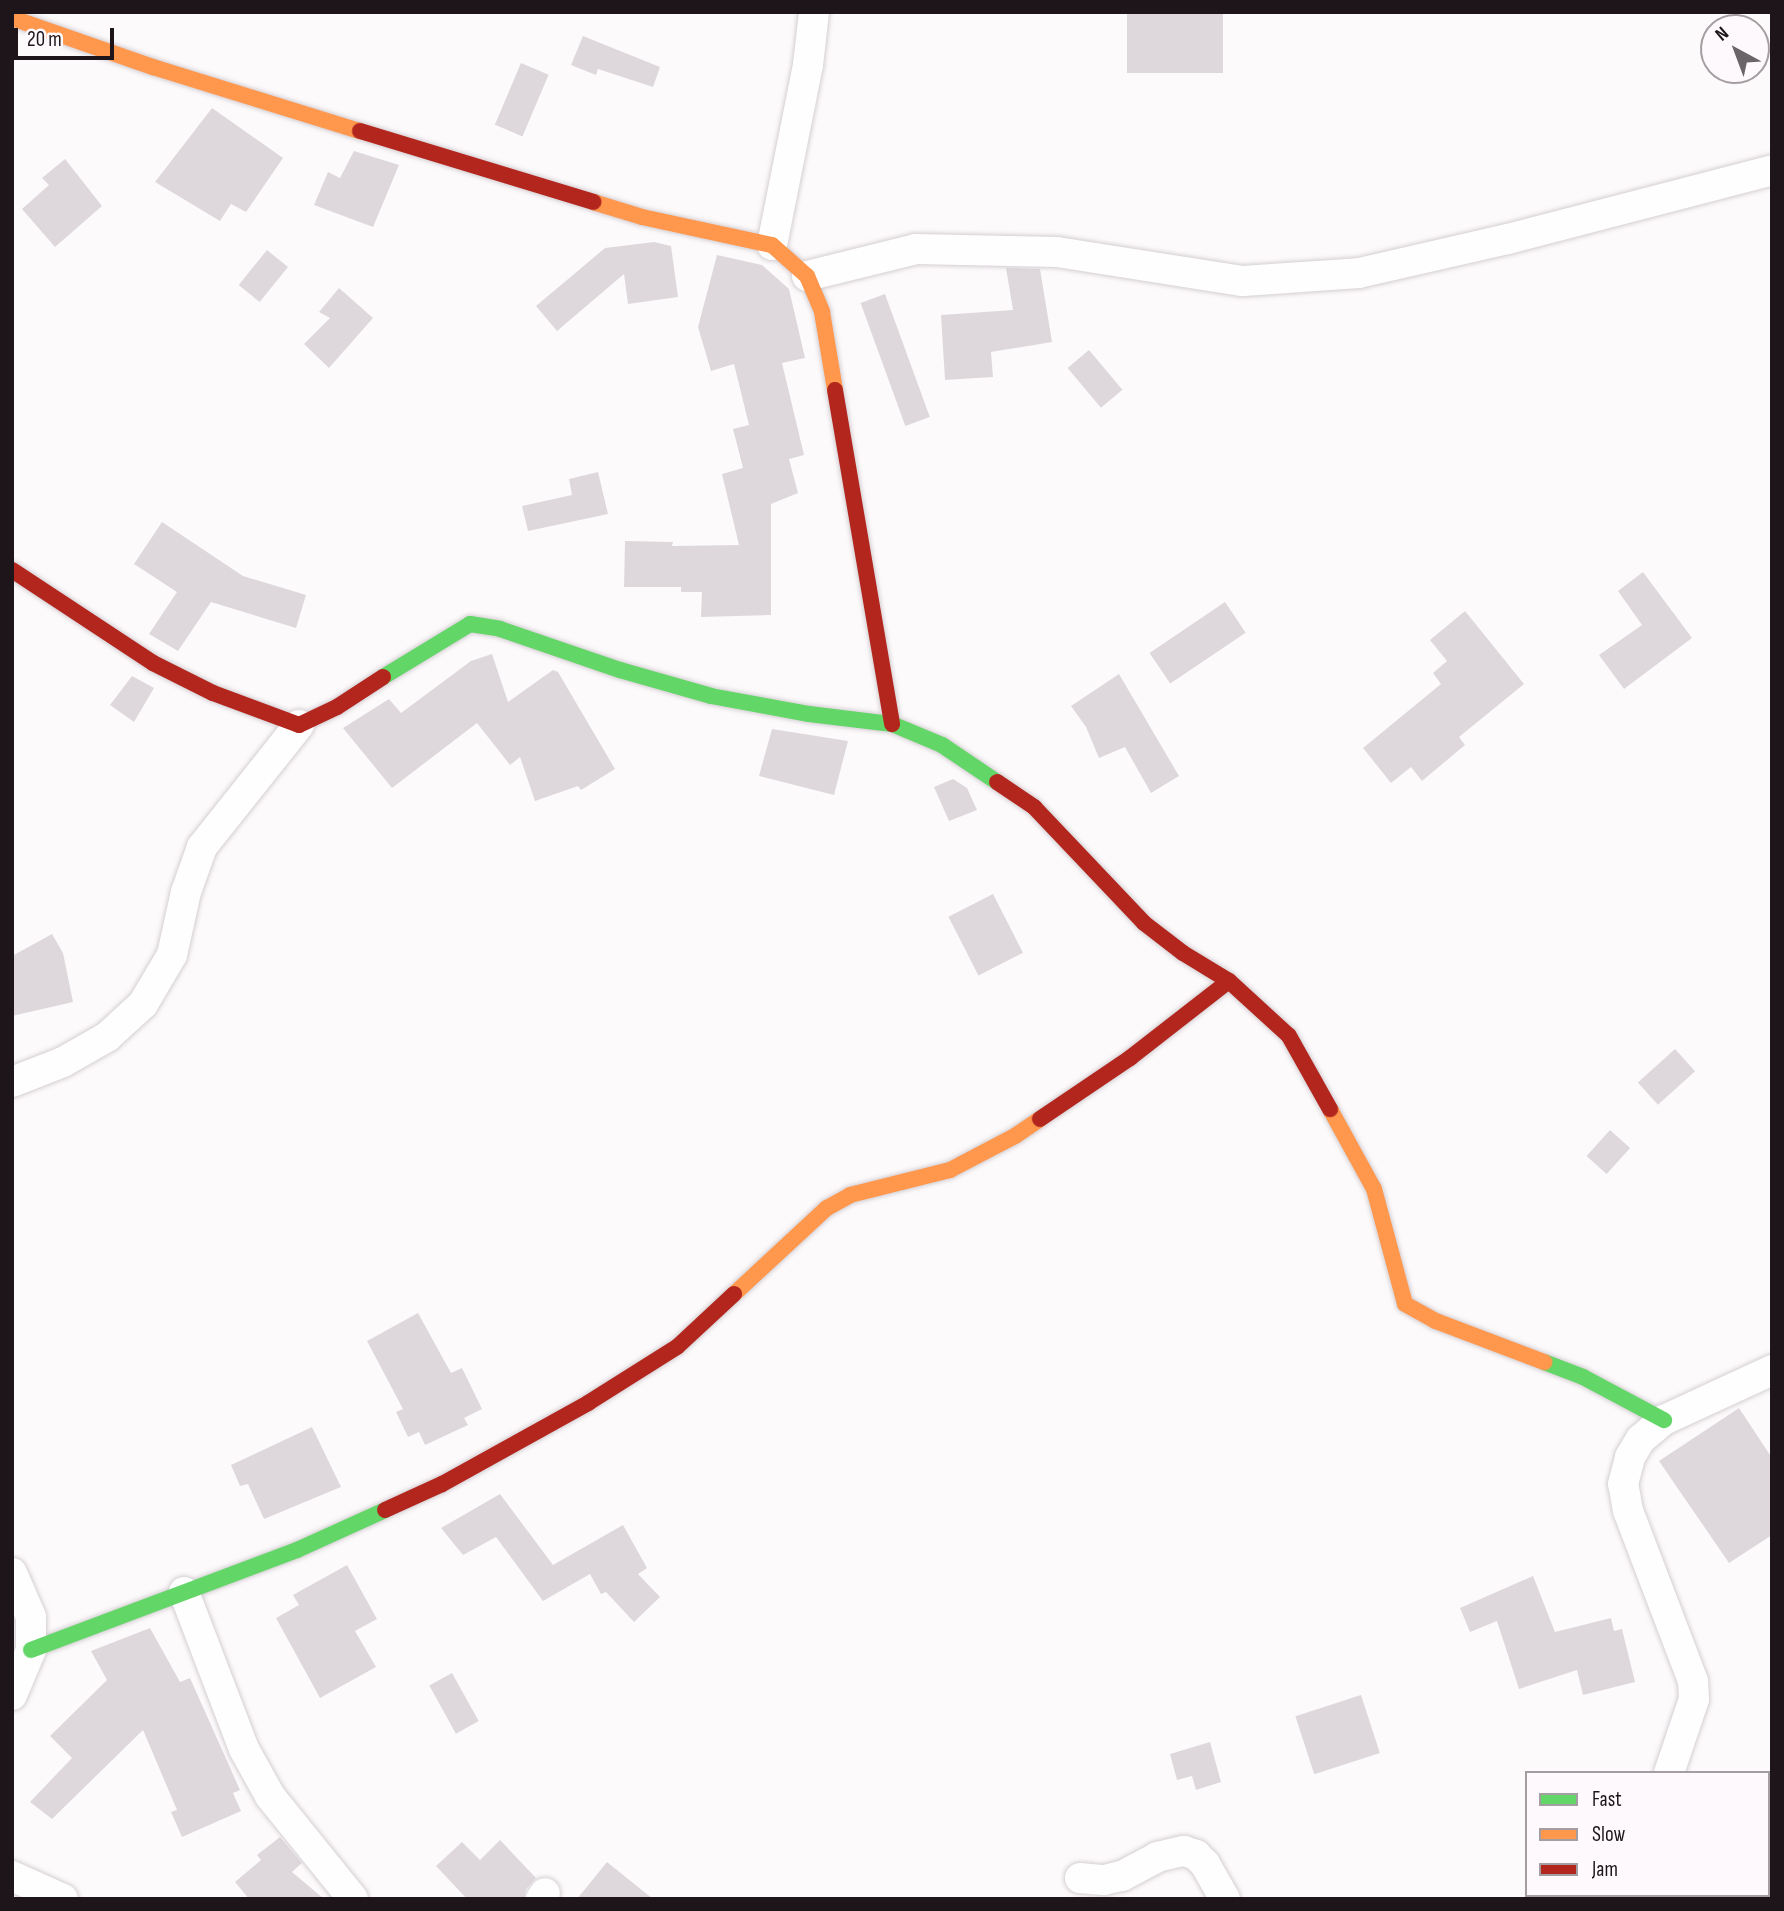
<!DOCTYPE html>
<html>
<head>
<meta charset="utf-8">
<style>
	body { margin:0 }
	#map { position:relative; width:1784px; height:1911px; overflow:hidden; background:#fdfafc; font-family:"Sofia Sans Condensed",sans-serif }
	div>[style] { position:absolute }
	.building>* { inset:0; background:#ded8dc; transform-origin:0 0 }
	.roads { filter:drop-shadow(0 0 2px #d4cfd2) drop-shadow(0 0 2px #d4cfd2) }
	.street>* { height:30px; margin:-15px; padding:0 15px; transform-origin:15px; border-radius:15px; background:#fffeff }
	.fast>* { height:16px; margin:-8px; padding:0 8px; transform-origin:8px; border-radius:8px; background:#63d668 }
	.slow>* { height:16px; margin:-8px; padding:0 8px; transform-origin:8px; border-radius:8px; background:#ff974d }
	.jam>* { height:16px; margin:-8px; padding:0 8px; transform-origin:8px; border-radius:8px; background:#b3261e }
	span { translate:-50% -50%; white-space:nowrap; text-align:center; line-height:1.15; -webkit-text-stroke:5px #fef9fc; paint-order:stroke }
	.frame { position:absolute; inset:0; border:14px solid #1d151a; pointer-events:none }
	.legend { position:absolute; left:1525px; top:1771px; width:245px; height:126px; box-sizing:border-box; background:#fef9fc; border:2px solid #a49ea2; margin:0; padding:9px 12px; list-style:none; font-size:21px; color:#1d151a }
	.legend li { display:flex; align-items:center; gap:14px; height:35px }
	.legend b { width:35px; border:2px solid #a49ea2 }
	.north { position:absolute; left:1700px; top:14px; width:70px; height:70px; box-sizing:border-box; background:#fef9fc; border:2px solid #a49ea2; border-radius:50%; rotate:319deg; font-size:19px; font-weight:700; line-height:28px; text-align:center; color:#1d151a }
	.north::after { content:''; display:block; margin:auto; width:24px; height:32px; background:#6b6569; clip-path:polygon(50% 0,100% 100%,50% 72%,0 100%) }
	.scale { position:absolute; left:14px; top:28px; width:100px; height:32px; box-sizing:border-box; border:4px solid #1d151a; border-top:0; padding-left:9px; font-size:21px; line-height:24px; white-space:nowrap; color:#1d151a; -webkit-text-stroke:5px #fef9fc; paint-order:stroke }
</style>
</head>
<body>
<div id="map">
	<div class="building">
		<i style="left:1127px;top:12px;width:96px;height:61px"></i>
		<i style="clip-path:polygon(583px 36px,660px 67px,653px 87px,598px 69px,596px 75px,571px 65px)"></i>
		<i style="left:521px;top:63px;width:30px;height:67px;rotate:23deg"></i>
		<i style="clip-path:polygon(212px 108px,283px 158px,246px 212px,231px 204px,220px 221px,155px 182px)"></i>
		<i style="clip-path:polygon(354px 151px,399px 165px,373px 227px,314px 205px,328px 172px,340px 178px)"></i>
		<i style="clip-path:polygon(65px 159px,102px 206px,55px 247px,22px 209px,49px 185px,42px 178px)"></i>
		<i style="clip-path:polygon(654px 242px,671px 246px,678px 297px,628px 304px,624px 274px,557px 331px,536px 306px,605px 248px)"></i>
		<i style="left:267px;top:250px;width:27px;height:45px;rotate:39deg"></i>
		<i style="clip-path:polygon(717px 255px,762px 265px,789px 289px,805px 358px,782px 363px,804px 455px,789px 459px,798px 493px,771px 504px,771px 615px,701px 617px,702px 592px,681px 592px,681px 587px,624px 587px,625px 541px,673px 542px,672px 546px,739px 545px,722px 474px,743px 468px,733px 429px,749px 425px,734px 364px,711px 371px,698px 327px)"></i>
		<i style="clip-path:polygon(1006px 268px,1040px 269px,1052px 342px,991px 352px,993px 377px,945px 380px,941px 315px,1013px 310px)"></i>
		<i style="clip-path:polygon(339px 288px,373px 318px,329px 368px,304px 344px,330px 318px,319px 312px)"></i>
		<i style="left:885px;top:294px;width:131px;height:26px;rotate:70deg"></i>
		<i style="left:1089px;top:350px;width:52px;height:28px;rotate:50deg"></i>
		<i style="clip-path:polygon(598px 472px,608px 514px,528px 531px,522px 506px,572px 495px,569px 479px)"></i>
		<i style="clip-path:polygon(162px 522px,243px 576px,306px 595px,296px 628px,211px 602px,178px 651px,149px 634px,177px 592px,134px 564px)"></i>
		<i style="clip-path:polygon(1643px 572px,1692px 638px,1624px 689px,1599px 655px,1642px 625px,1618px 591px)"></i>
		<i style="left:1225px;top:602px;width:37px;height:91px;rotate:56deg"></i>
		<i style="clip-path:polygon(1465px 611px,1524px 684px,1459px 737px,1465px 745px,1422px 781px,1411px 767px,1391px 783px,1363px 748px,1441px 684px,1433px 673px,1447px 661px,1430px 640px)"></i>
		<i style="clip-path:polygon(492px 654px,508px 702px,553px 670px,558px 672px,615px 769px,581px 790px,578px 786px,535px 801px,520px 757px,510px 765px,477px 723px,392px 788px,343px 728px,389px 699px,401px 713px,471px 661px)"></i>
		<i style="clip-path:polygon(1119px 674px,1179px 776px,1151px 793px,1125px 747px,1099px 758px,1086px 727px,1071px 706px)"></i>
		<i style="clip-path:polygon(132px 676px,154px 688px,134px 722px,110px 705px)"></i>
		<i style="clip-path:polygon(772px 729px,848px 741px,834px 795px,759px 776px)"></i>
		<i style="clip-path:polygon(953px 779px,967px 788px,977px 810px,949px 821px,934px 787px)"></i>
		<i style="left:993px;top:894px;width:66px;height:50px;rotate:63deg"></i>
		<i style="clip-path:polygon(52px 934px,63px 953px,73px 1002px,12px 1016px,12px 956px)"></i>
		<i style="left:1675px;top:1049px;width:30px;height:50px;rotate:48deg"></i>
		<i style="left:1610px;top:1130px;width:27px;height:35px;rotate:42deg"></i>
		<i style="clip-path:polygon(418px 1313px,451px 1373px,462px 1368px,482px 1409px,464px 1418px,468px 1425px,425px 1445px,419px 1432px,408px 1437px,396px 1412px,403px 1409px,367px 1341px)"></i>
		<i style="clip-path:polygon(1739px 1408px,1772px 1458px,1772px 1535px,1729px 1563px,1659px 1461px)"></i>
		<i style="clip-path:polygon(312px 1427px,341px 1487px,264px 1519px,248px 1484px,240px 1486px,231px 1465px)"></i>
		<i style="clip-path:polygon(500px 1494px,553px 1565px,623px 1525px,647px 1568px,638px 1574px,660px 1597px,634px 1622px,606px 1592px,601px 1594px,590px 1574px,543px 1601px,496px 1537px,463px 1555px,441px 1528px)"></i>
		<i style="clip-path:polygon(347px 1565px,377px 1619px,355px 1631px,376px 1667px,320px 1698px,276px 1618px,299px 1605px,293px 1595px)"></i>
		<i style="clip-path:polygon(1533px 1576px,1555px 1632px,1611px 1618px,1614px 1631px,1622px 1629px,1635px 1682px,1583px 1695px,1577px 1670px,1519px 1689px,1497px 1621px,1470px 1632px,1460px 1608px)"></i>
		<i style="clip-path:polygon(150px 1628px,180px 1682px,190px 1678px,240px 1790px,233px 1793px,241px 1811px,182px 1837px,171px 1812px,177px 1810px,143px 1730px,52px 1819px,30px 1802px,72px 1758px,50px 1736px,107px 1680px,91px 1651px)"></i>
		<i style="left:452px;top:1673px;width:55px;height:26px;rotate:61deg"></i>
		<i style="left:1361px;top:1695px;width:61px;height:69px;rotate:72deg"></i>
		<i style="clip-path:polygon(1210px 1742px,1221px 1782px,1196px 1790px,1192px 1776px,1177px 1780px,1170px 1754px)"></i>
		<i style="clip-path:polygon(280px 1837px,302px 1863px,292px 1872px,324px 1899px,249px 1899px,235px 1882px,261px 1860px,257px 1855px)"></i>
		<i style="clip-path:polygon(500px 1840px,536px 1878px,526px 1889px,524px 1899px,467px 1899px,436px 1866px,462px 1842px,480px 1860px)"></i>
		<i style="clip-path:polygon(607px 1862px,653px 1899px,577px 1899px)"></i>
	</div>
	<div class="roads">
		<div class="street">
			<i style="left:772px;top:245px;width:184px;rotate:-78.7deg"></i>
			<i style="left:808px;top:65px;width:53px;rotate:-83.5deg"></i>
			<i style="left:807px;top:276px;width:112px;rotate:-13.9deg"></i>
			<i style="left:916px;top:249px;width:141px;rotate:1.2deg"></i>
			<i style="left:1057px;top:252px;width:188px;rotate:8.9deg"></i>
			<i style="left:1243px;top:281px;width:116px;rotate:-3.9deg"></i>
			<i style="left:1359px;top:273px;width:153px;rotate:-12.9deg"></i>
			<i style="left:1508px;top:239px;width:273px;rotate:-14.6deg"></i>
			<i style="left:12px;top:1082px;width:55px;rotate:-21.4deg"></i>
			<i style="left:63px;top:1062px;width:51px;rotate:-29.6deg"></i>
			<i style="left:107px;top:1037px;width:49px;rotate:-42.5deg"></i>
			<i style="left:143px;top:1004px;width:57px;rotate:-59.4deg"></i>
			<i style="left:172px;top:955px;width:65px;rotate:-77.5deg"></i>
			<i style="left:186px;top:892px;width:48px;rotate:-70.4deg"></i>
			<i style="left:202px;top:847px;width:156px;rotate:-51.5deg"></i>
			<i style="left:12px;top:1573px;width:48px;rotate:66.6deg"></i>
			<i style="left:31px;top:1617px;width:33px;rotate:90deg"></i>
			<i style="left:31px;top:1650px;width:49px;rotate:112.9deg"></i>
			<i style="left:184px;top:1592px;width:168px;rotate:69.1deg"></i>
			<i style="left:244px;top:1749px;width:54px;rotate:61deg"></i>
			<i style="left:270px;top:1796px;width:132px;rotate:51.1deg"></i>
			<i style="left:1669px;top:1773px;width:78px;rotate:-71.3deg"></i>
			<i style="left:1694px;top:1699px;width:18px;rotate:-93deg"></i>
			<i style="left:1693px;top:1681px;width:182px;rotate:-110.9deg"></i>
			<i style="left:1628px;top:1511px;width:27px;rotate:-100deg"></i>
			<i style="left:1623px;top:1484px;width:28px;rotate:-75deg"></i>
			<i style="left:1630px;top:1457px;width:21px;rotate:-59deg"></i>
			<i style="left:1641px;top:1439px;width:30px;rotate:-40deg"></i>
			<i style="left:1664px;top:1420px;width:119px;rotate:-24.8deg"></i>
			<i style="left:12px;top:1876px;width:56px;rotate:24.3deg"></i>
			<i style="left:1080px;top:1878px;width:24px;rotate:5deg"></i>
			<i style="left:1104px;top:1880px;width:18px;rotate:-13deg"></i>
			<i style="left:1122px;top:1876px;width:40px;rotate:-28deg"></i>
			<i style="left:1157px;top:1857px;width:28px;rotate:-13deg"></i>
			<i style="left:1184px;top:1851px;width:13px;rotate:18deg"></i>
			<i style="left:1196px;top:1855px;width:13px;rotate:45deg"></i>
			<i style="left:1205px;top:1864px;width:40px;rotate:60.3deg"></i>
			<i style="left:1711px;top:1895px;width:4px;rotate:63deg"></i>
			<i style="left:541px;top:1899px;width:7px;rotate:-56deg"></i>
		</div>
		<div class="fast">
			<i style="left:383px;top:677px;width:102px;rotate:-31.3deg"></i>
			<i style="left:470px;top:624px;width:30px;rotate:9deg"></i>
			<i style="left:500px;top:629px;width:127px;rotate:18.9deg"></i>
			<i style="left:620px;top:670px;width:95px;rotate:15.9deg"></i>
			<i style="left:711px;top:696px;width:100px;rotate:10.4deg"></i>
			<i style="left:809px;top:714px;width:84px;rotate:6.9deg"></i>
			<i style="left:892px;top:724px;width:54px;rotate:22.8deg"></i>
			<i style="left:942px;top:745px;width:66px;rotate:33.9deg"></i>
			<i style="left:1544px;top:1362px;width:42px;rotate:21deg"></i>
			<i style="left:1583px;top:1377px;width:92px;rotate:28deg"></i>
			<i style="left:31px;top:1650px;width:284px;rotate:-20.6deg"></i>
			<i style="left:297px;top:1550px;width:97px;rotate:-24.4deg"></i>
		</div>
		<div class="slow">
			<i style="left:12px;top:18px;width:149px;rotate:19.2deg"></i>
			<i style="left:153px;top:67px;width:217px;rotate:17.2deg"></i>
			<i style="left:593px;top:202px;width:51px;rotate:17deg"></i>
			<i style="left:642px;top:217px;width:133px;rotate:12.2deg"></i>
			<i style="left:772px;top:245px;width:47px;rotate:41.5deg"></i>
			<i style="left:807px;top:276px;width:39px;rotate:67deg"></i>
			<i style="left:822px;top:312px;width:79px;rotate:80.5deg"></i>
			<i style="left:1330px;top:1109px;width:91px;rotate:61.2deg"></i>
			<i style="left:1374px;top:1189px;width:119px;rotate:74.9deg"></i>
			<i style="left:1405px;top:1304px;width:35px;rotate:29deg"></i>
			<i style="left:1436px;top:1321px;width:116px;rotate:20.8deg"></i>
			<i style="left:734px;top:1294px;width:127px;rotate:-42.8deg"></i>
			<i style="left:827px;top:1208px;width:26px;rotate:-29deg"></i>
			<i style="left:850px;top:1195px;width:103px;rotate:-14deg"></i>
			<i style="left:950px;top:1170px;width:73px;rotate:-27.6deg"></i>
			<i style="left:1015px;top:1136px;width:30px;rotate:-34deg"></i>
		</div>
		<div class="jam">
			<i style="left:360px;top:131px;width:244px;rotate:16.9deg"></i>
			<i style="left:835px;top:390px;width:339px;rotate:80.3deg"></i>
			<i style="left:12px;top:570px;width:169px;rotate:33.4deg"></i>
			<i style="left:153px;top:663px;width:67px;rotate:26.6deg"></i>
			<i style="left:213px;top:693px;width:92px;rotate:20.4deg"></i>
			<i style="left:299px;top:725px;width:42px;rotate:-25.3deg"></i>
			<i style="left:337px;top:707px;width:55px;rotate:-33.1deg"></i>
			<i style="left:997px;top:782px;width:45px;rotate:34deg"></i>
			<i style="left:1034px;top:807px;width:160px;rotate:46.5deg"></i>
			<i style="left:1144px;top:923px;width:49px;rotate:37.6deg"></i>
			<i style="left:1183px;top:953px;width:54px;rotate:31.3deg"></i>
			<i style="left:1229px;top:981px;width:81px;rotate:42.5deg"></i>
			<i style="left:1289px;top:1036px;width:84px;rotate:60.7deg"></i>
			<i style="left:1040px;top:1119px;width:109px;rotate:-34.1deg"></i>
			<i style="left:1130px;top:1058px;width:125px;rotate:-37.9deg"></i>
			<i style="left:385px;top:1510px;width:63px;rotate:-24.5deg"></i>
			<i style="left:442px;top:1484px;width:167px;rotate:-29deg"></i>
			<i style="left:588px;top:1403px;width:105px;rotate:-32.2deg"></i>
			<i style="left:677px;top:1347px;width:78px;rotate:-42.9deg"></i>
		</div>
	</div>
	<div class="frame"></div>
	<ul class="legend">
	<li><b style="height:9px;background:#63d668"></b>Fast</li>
	<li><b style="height:9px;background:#ff974d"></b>Slow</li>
	<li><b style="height:9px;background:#b3261e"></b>Jam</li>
	</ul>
	<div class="north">N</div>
	<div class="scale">20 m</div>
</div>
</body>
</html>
